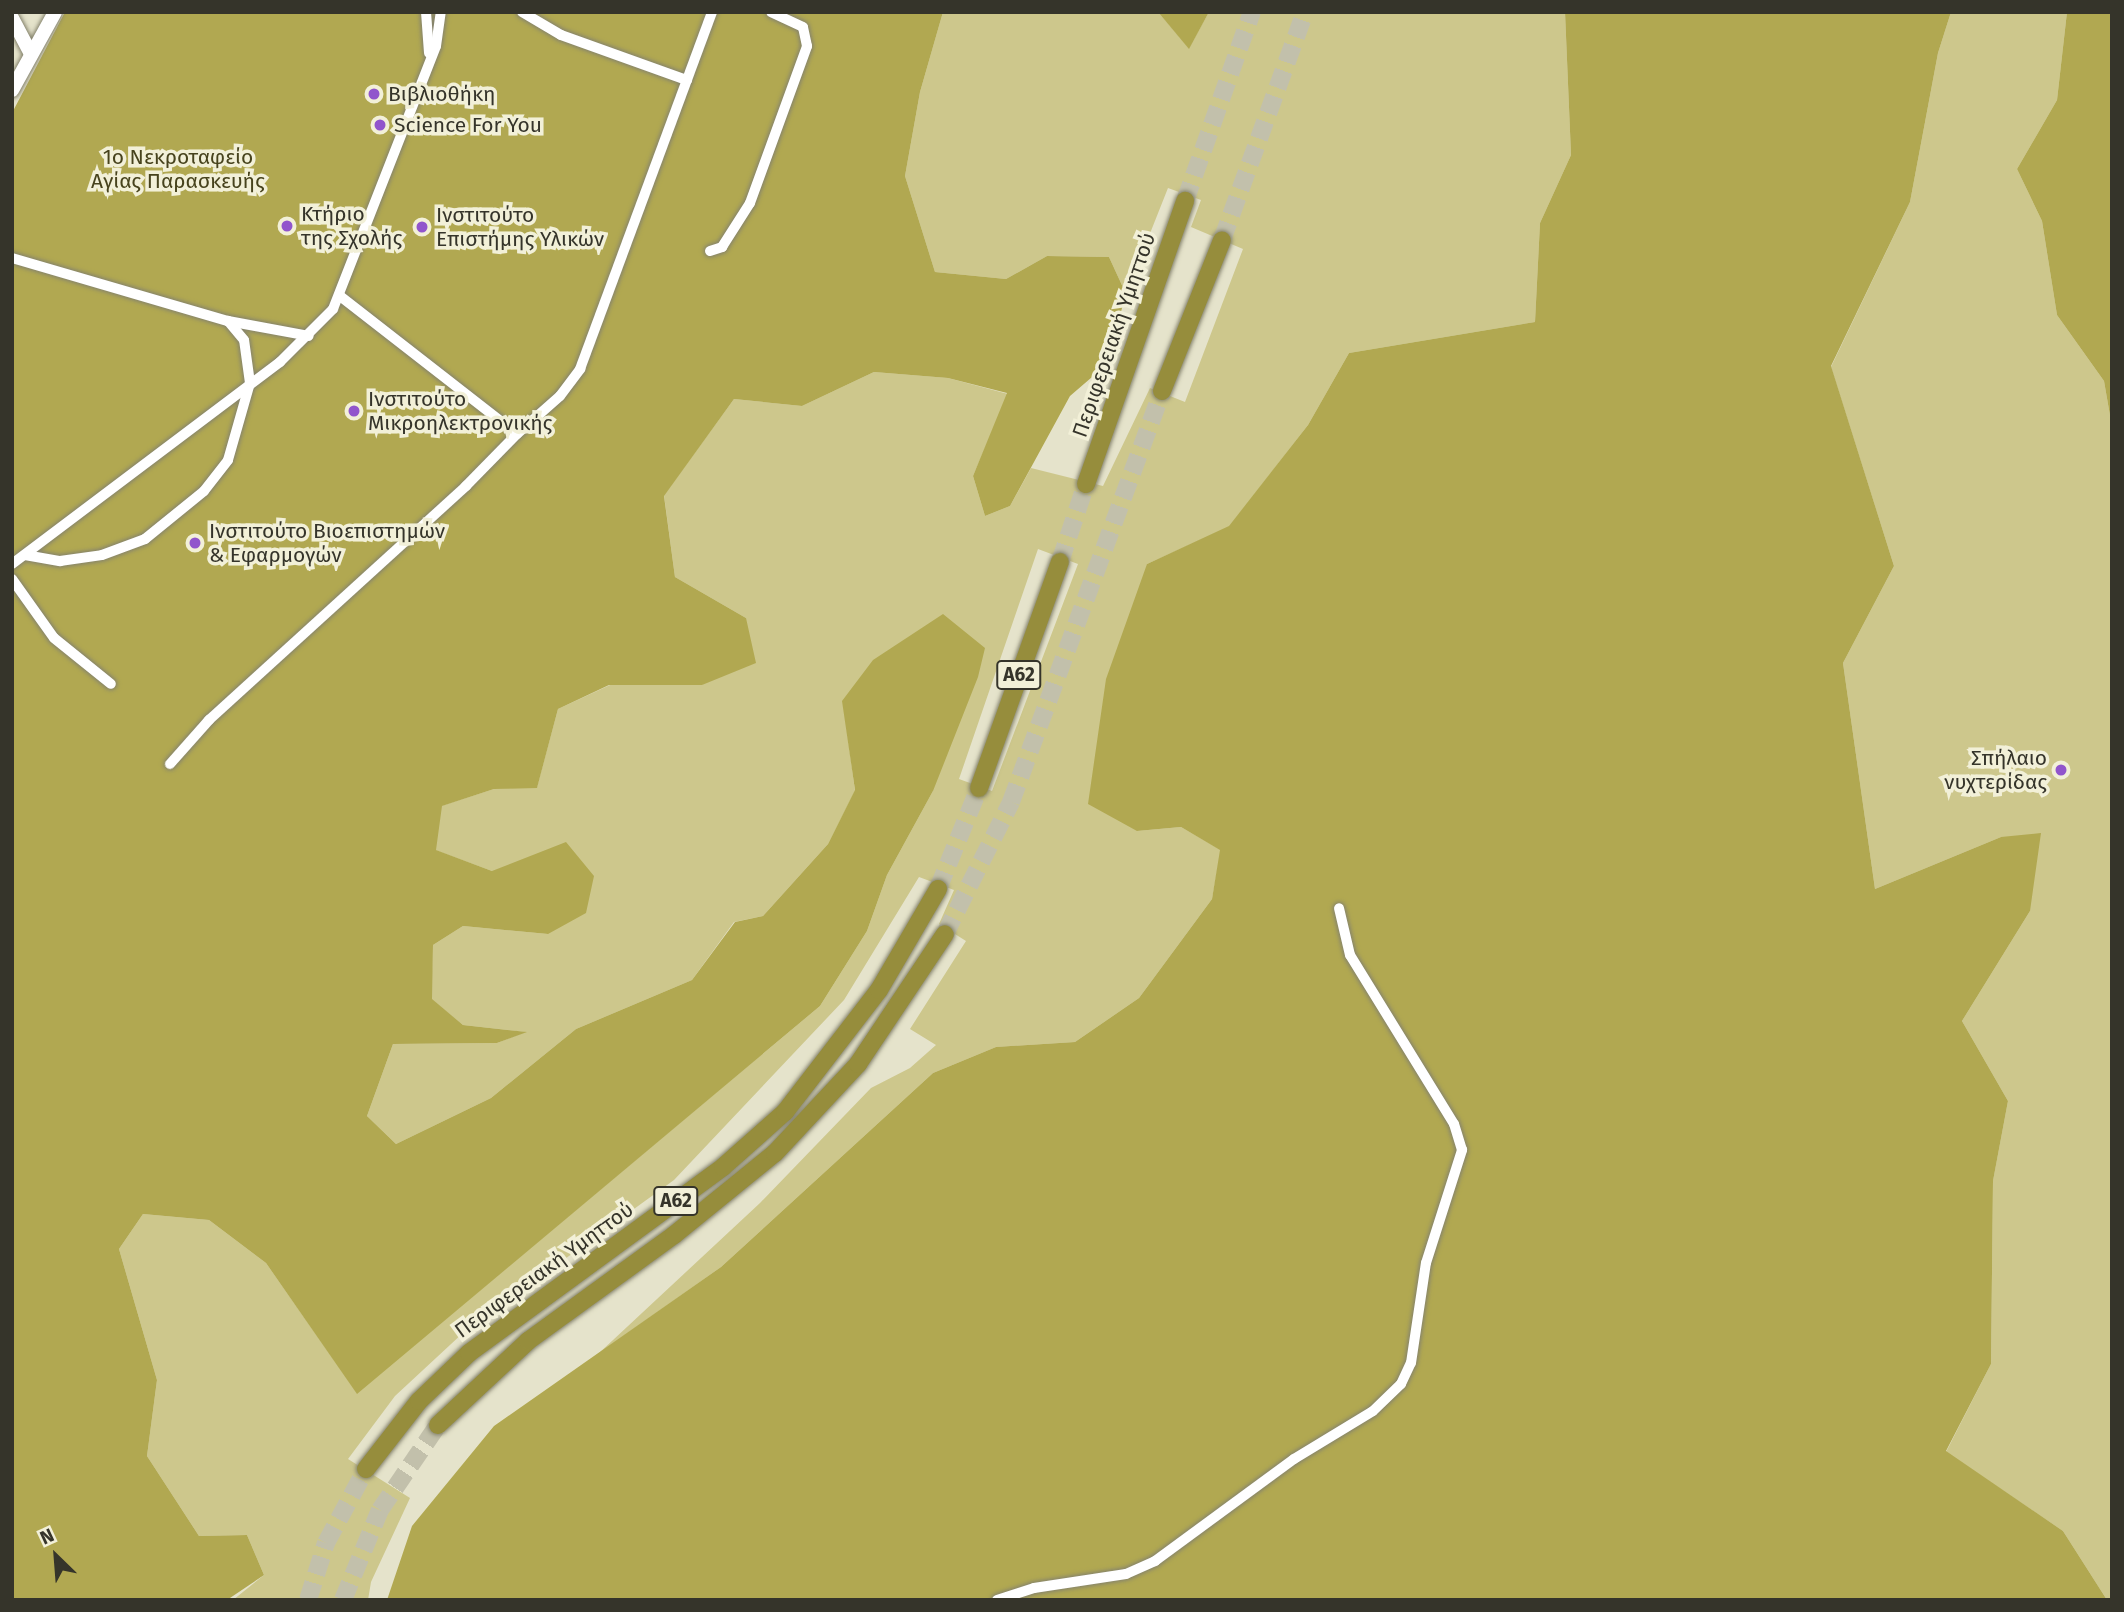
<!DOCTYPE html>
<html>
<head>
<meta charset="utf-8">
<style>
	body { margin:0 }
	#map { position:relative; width:2124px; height:1612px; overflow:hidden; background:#e5e3cb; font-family:"Fira Sans",sans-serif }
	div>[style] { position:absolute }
	.green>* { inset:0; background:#cdc78c }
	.forest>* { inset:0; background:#b1a851 }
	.highway-tunnel>* { height:18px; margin-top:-9px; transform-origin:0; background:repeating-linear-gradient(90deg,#c2c0ab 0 18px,transparent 0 27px) }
	.roads { filter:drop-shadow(0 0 2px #85836d) drop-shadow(0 0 2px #85836d) }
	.street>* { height:10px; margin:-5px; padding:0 5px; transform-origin:5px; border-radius:5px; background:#fff }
	.secondary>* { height:14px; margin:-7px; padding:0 7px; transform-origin:7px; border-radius:7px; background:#fff }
	.highway>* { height:18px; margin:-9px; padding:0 9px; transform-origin:9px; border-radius:9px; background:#968d3c }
	.dots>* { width:19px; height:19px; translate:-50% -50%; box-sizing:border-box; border:4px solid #f2f0d8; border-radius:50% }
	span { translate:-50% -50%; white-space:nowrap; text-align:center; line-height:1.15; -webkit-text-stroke:7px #f2f0d8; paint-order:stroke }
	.shield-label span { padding:2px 5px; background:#f2f0d8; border:2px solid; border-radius:5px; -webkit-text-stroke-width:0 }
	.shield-label { font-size:19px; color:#35342a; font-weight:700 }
	.poi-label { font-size:21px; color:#35342a }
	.left { translate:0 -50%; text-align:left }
	.right { translate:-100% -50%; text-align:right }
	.park-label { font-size:21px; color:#47431d }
	.street-label { font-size:21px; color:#35342a }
	.frame { position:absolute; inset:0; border:14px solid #35342a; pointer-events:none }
	.north { position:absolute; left:21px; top:1521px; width:70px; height:70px; -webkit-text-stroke:5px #f2f0d8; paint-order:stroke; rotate:335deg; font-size:19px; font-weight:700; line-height:28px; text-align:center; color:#35342a }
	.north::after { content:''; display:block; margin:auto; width:24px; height:32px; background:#35342a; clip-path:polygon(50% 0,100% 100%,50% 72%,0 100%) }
</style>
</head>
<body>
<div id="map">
	<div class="green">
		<i style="clip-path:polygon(evenodd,943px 12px,1158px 12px,1189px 48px,1209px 12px,1565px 12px,1571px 155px,1540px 223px,1535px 322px,1349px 353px,1308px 425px,1229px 527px,1147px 564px,1137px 831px,1181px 827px,1221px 850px,1212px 899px,1139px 998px,1075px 1042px,996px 1047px,933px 1073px,721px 1267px,598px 1354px,760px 1203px,871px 1088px,910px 1068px,936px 1045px,910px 1029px,966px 941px,939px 924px,954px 890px,919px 877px,844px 1000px,674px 1180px,464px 1332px,395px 1396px,348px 1459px,410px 1498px,371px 1582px,368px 1600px,233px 1600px,264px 1575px,247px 1535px,199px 1536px,147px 1456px,157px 1380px,119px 1249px,143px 1214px,209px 1220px,266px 1263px,357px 1393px,820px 1006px,867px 931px,887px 875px,933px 791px,843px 701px,855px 791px,828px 844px,763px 916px,734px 922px,692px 980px,576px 1029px,491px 1098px,396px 1144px,367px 1116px,393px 1044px,497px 1043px,525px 1032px,463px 1025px,431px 999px,433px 945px,463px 926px,548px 934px,492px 871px,435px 850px,441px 806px,494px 789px,537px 787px,558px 709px,610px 685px,702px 685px,746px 618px,675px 577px,664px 495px,734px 399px,802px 406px,874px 372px,948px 378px,1008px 394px,973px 476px,985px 516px,1010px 506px,1031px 468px,1103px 486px,1150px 388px,1185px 402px,1243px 249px,1191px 227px,1201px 200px,1168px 188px,1126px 294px,1109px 257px,1047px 256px,1006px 279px,935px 272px,905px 176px,920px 92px,943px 12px,1038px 549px,1078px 564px,992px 791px,959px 779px,1038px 549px)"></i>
		<i style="clip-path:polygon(1951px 12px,2067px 12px,2057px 100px,2017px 169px,2042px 221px,2057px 315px,2104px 381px,2112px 427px,2112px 1600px,2107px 1600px,2063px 1531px,1946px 1452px,1991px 1364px,1993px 1181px,2008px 1101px,1962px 1021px,2030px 911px,2001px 837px,1875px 889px,1843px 663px,1894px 566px,1831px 367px,1910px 202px,1938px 53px)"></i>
	</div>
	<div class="forest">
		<i style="clip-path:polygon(65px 12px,943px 12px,920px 92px,905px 176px,935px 272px,1006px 279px,1047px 256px,1109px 257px,1126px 294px,1106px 365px,1070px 396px,1010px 506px,985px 516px,973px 476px,1007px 393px,948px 378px,874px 372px,802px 406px,734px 399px,664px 496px,675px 577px,746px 618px,756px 663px,702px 685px,609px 685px,558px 709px,537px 788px,494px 789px,442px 806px,436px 850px,492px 871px,566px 842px,594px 876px,586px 913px,548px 934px,463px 926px,433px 945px,432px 999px,463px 1025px,527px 1032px,497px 1043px,393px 1044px,367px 1116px,396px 1144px,491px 1098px,576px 1029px,692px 980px,735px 922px,763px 916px,828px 844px,855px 790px,842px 701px,873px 660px,943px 614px,985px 648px,978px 677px,933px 791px,887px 875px,867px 931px,820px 1006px,357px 1394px,266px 1263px,209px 1220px,143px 1214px,119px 1249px,157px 1380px,147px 1456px,199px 1536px,247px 1535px,264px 1575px,227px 1600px,12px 1600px,12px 113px)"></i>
		<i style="clip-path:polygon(1158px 12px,1209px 12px,1189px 49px)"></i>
		<i style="clip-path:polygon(1565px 12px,1951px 12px,1938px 53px,1910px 202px,1831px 366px,1894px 566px,1843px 663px,1875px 889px,2001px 837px,2041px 833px,2030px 911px,1962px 1021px,2008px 1101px,1993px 1181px,1991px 1364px,1946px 1451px,2063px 1531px,2107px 1600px,387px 1600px,412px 1526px,494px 1426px,721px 1267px,933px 1073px,996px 1047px,1075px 1042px,1139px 998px,1212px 899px,1220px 850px,1181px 827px,1137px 831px,1088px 804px,1106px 679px,1147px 564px,1229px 526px,1308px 425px,1349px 353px,1535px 322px,1540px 223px,1571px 155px)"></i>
		<i style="clip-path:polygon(2067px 12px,2112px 12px,2112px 427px,2104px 381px,2057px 315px,2042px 221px,2017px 169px,2057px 100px)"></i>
	</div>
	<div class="highway-tunnel">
		<i style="left:1185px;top:201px;width:201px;rotate:-70.5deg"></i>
		<i style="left:1222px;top:240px;width:243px;rotate:-70deg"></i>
		<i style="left:1060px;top:562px;width:82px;rotate:-71.6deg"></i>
		<i style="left:938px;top:889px;width:109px;rotate:-67.9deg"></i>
		<i style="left:945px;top:934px;width:148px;rotate:-63.4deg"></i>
		<i style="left:1011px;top:802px;width:438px;rotate:-69.8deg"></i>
		<i style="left:308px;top:1600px;width:60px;rotate:-72.5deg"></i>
		<i style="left:326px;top:1543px;width:84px;rotate:-61.6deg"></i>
		<i style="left:343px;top:1600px;width:97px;rotate:-67.7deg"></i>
		<i style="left:380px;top:1510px;width:103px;rotate:-55.7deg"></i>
	</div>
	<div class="roads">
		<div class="street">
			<i style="left:426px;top:12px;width:41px;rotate:85.8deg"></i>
			<i style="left:522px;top:12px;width:45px;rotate:30.5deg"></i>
			<i style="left:561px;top:35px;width:134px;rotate:19.7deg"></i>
			<i style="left:710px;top:251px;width:13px;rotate:-18deg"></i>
			<i style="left:722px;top:247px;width:52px;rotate:-57.5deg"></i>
			<i style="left:750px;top:203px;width:167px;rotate:-70deg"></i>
			<i style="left:807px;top:46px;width:19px;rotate:-102deg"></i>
			<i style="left:803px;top:27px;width:35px;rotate:-155deg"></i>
			<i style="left:12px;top:258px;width:225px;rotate:16.3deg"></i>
			<i style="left:228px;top:321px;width:82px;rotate:10.5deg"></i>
			<i style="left:340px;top:296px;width:224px;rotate:37.9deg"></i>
			<i style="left:517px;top:434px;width:57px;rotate:-41.5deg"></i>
			<i style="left:560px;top:396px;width:34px;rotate:-53deg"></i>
			<i style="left:580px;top:369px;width:381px;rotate:-69.7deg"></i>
			<i style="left:25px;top:555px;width:36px;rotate:10deg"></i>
			<i style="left:60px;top:561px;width:42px;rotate:-8.1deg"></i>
			<i style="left:102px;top:555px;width:46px;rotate:-20.4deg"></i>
			<i style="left:145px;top:539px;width:76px;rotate:-39.1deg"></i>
			<i style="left:204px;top:491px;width:39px;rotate:-52deg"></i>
			<i style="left:228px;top:460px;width:80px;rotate:-74.1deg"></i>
			<i style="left:250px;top:383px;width:43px;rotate:-97.9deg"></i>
			<i style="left:244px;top:340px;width:25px;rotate:-130deg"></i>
			<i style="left:12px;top:564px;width:336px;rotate:-37deg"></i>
			<i style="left:280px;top:362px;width:75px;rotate:-45deg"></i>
			<i style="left:333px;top:309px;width:282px;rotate:-68.6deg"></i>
			<i style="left:436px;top:46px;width:34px;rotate:-82deg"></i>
			<i style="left:12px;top:579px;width:72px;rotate:54.6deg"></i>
			<i style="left:54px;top:638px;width:73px;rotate:38.9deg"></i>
			<i style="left:170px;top:764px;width:59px;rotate:-48.4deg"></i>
			<i style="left:209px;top:720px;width:348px;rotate:-42.3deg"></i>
			<i style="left:466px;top:486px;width:73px;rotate:-45.6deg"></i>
			<i style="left:997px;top:1600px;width:39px;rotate:-18deg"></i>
			<i style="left:1034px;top:1588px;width:93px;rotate:-8.7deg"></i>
			<i style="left:1126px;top:1574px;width:32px;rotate:-24deg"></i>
			<i style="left:1155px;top:1561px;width:172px;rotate:-36.3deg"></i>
			<i style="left:1294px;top:1459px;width:92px;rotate:-31.3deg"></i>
			<i style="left:1373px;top:1411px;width:39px;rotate:-44deg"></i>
			<i style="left:1401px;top:1384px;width:23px;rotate:-65deg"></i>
			<i style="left:1411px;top:1363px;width:101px;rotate:-81.5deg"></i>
			<i style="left:1426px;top:1263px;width:119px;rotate:-72.3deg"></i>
			<i style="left:1462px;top:1150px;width:27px;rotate:-107deg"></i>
			<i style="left:1454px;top:1124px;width:198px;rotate:-121.6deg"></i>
			<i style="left:1350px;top:955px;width:48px;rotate:-103.2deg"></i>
		</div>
		<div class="secondary">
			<i style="left:12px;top:18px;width:41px;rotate:62.2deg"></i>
			<i style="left:12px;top:90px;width:89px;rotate:-61.1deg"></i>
		</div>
		<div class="highway">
			<i style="left:1162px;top:391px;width:162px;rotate:-68.3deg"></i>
			<i style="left:1086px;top:484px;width:300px;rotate:-70.7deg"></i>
			<i style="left:979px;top:788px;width:240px;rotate:-70.3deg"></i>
			<i style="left:438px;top:1425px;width:123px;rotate:-43deg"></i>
			<i style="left:528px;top:1341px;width:180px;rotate:-36deg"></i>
			<i style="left:674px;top:1235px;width:130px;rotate:-39.1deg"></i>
			<i style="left:775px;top:1153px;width:122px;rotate:-47deg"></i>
			<i style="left:858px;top:1064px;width:156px;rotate:-56.2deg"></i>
			<i style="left:366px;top:1469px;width:86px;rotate:-52.1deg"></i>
			<i style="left:419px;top:1401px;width:69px;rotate:-43.8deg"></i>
			<i style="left:469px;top:1353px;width:315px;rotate:-36.2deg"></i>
			<i style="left:723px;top:1167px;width:83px;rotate:-41.6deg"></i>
			<i style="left:785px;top:1112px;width:154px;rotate:-52.4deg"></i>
			<i style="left:879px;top:990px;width:117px;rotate:-59.7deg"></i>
		</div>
	</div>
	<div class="dots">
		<i style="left:374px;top:94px;background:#9155cc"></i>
		<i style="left:380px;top:125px;background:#9155cc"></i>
		<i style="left:287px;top:226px;background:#9155cc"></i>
		<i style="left:422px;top:227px;background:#9155cc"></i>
		<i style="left:354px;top:411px;background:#9155cc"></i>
		<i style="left:195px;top:543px;background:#9155cc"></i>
		<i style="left:2061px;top:770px;background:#9155cc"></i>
	</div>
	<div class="shield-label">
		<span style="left:1019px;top:675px">Α62</span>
		<span style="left:676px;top:1201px">Α62</span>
	</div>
	<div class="poi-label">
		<span class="left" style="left:388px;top:94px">Βιβλιοθήκη</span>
		<span class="left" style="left:394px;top:125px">Science For You</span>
		<span class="left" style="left:301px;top:226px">Κτήριο<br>της Σχολής</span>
		<span class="left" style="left:436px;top:227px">Ινστιτούτο<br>Επιστήμης Υλικών</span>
		<span class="left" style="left:368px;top:411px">Ινστιτούτο<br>Μικροηλεκτρονικής</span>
		<span class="left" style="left:209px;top:543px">Ινστιτούτο Βιοεπιστημών<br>&amp; Εφαρμογών</span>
		<span class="right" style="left:2047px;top:770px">Σπήλαιο<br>νυχτερίδας</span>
	</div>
	<div class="park-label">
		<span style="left:178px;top:169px">1ο Νεκροταφείο<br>Αγίας Παρασκευής</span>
	</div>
	<div class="street-label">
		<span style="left:1114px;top:335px;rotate:-71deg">Περιφερειακή Υμηττού</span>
		<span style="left:544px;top:1270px;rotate:-36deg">Περιφερειακή Υμηττού</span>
	</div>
	<div class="frame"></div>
	<div class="north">N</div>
</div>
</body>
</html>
